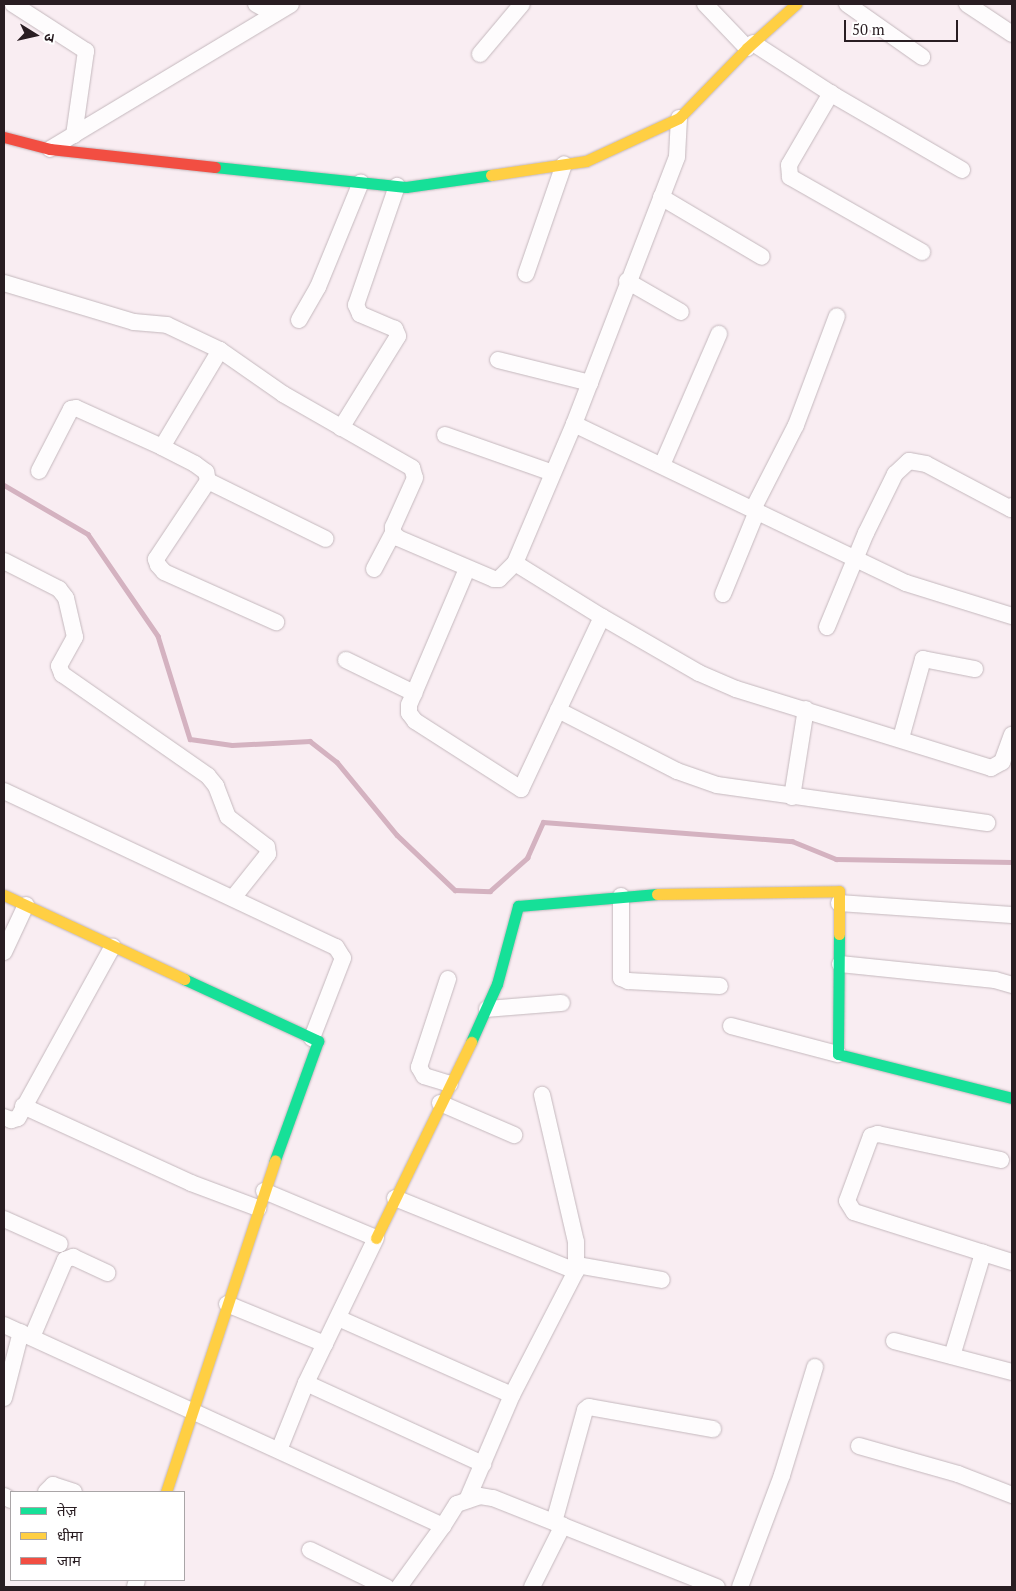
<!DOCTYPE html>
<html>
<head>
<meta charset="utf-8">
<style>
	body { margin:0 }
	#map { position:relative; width:1016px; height:1591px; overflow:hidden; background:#f9edf2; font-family:"PT Serif","Noto Sans Devanagari",serif }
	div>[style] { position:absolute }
	.stream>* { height:4.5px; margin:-2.25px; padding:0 2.25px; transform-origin:2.25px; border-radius:2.25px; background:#d4b2c0 }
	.roads { filter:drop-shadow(0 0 1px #c4b8bd) drop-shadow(0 0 1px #c4b8bd) }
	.street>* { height:16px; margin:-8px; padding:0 8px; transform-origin:8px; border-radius:8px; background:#fefcfd }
	.fast>* { height:11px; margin:-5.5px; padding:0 5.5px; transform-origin:5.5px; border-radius:5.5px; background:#16e098 }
	.slow>* { height:11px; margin:-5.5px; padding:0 5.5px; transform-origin:5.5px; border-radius:5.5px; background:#ffcf43 }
	.jam>* { height:11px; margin:-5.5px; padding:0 5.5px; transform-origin:5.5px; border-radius:5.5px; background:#f24e42 }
	span { translate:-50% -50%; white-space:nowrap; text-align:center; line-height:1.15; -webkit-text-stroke:4px #fff; paint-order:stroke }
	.frame { position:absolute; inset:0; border:5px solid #291d22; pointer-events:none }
	.legend { position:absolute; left:10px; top:1491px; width:175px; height:90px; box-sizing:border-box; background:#fff; border:1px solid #a9a5a7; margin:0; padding:6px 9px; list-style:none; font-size:15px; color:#291d22 }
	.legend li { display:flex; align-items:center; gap:10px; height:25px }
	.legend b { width:25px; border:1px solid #a9a5a7 }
	.north { position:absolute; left:10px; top:10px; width:50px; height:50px; -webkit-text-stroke:4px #fff; paint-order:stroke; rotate:100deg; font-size:14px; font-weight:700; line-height:20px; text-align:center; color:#291d22 }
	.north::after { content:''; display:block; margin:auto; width:18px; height:22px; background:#291d22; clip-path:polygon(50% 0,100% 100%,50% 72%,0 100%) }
	.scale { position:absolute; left:844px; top:20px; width:114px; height:22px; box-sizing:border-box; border:2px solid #291d22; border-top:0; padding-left:6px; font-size:15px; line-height:18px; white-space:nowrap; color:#291d22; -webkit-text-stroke:4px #fff; paint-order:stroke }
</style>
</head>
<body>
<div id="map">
	<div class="stream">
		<i style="left:4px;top:485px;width:97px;rotate:30.3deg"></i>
		<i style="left:88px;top:534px;width:124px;rotate:55.5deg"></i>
		<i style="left:158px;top:636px;width:108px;rotate:72.7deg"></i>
		<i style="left:190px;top:739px;width:42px;rotate:8.1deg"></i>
		<i style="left:232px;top:745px;width:78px;rotate:-2.9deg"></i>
		<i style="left:310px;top:741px;width:34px;rotate:38deg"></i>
		<i style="left:337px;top:762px;width:94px;rotate:50.6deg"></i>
		<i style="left:397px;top:835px;width:80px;rotate:43.5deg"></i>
		<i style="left:455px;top:890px;width:35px;rotate:2deg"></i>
		<i style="left:490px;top:891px;width:50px;rotate:-41.7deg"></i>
		<i style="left:527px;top:858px;width:39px;rotate:-66deg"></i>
		<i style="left:543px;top:822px;width:250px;rotate:4.4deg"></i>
		<i style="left:792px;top:841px;width:48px;rotate:22.2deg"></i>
		<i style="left:836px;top:859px;width:176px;rotate:1deg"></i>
	</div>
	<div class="roads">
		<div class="street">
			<i style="left:13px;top:4px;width:87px;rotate:32.8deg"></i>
			<i style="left:86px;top:51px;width:85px;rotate:98.1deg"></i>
			<i style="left:256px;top:4px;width:21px;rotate:29deg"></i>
			<i style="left:705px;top:4px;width:61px;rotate:46.3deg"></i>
			<i style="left:847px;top:4px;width:92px;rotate:35.2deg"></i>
			<i style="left:967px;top:4px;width:54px;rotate:33.7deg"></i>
			<i style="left:753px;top:43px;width:98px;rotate:32.9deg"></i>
			<i style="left:835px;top:96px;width:147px;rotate:30.2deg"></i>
			<i style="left:480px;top:54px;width:65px;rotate:-50deg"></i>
			<i style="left:831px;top:93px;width:83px;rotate:120.3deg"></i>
			<i style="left:789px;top:165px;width:12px;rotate:85deg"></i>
			<i style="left:790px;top:177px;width:152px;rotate:29.6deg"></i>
			<i style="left:679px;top:118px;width:39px;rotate:93deg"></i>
			<i style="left:677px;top:157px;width:286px;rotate:111.1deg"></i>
			<i style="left:574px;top:424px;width:368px;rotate:25.6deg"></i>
			<i style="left:906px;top:583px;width:111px;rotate:17.3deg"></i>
			<i style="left:50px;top:149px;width:281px;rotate:-31deg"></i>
			<i style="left:661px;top:197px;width:117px;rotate:30.7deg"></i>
			<i style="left:526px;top:274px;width:116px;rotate:-70.9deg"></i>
			<i style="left:627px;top:281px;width:62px;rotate:29.9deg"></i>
			<i style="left:4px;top:283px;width:136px;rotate:16.7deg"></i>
			<i style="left:134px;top:322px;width:33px;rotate:5deg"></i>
			<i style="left:167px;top:325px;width:59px;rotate:25.3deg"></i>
			<i style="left:220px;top:350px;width:77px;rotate:34.9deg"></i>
			<i style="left:283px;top:394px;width:149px;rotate:29.8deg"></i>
			<i style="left:412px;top:468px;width:10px;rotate:73deg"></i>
			<i style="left:415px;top:478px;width:54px;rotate:114.2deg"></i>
			<i style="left:393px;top:527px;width:6px;rotate:90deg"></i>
			<i style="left:393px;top:533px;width:7px;rotate:45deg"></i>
			<i style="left:398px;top:538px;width:104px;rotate:23.1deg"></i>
			<i style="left:494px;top:579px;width:5px"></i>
			<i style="left:499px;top:579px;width:23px;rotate:-45deg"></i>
			<i style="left:515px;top:563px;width:151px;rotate:-67deg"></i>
			<i style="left:299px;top:320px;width:38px;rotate:-60deg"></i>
			<i style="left:318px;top:287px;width:113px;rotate:-67.7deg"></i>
			<i style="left:498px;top:360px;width:95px;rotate:14deg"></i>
			<i style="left:341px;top:428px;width:108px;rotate:-58.2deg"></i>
			<i style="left:398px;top:336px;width:8px;rotate:-113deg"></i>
			<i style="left:395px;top:329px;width:38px;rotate:-157deg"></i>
			<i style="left:360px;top:314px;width:10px;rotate:-114deg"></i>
			<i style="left:356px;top:305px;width:126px;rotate:-71deg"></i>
			<i style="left:445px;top:435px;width:114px;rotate:19.4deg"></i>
			<i style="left:162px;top:447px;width:37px;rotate:27deg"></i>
			<i style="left:195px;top:464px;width:14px;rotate:36deg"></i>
			<i style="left:206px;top:472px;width:9px;rotate:77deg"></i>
			<i style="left:208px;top:481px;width:94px;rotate:123.7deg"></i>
			<i style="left:156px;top:559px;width:6px;rotate:72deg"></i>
			<i style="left:158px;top:565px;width:9px;rotate:49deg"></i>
			<i style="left:164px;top:572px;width:123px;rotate:24.1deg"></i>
			<i style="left:662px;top:465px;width:143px;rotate:-66.5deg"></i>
			<i style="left:39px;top:471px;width:70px;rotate:-62.7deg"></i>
			<i style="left:71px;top:409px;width:5px;rotate:-11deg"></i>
			<i style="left:76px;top:408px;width:94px;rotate:24.4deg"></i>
			<i style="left:162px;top:447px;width:113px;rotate:-59.1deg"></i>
			<i style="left:208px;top:481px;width:131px;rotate:26.2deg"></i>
			<i style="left:753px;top:509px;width:94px;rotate:-62.9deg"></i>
			<i style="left:796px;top:425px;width:116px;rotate:-69.4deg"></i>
			<i style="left:4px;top:561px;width:62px;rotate:27deg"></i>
			<i style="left:59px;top:589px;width:11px;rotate:52deg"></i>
			<i style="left:66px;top:598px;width:40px;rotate:77deg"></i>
			<i style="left:75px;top:637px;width:33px;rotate:119deg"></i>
			<i style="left:59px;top:666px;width:9px;rotate:69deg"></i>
			<i style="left:62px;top:674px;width:178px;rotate:34.9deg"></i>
			<i style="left:208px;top:776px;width:13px;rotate:51deg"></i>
			<i style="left:216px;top:786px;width:33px;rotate:69deg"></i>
			<i style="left:228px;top:817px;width:49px;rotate:37.6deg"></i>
			<i style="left:267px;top:847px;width:7px;rotate:82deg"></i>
			<i style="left:268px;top:854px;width:56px;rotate:128.5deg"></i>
			<i style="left:374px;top:569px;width:41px;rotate:-62.2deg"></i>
			<i style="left:467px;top:569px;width:148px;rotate:113.1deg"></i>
			<i style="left:409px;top:705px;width:8px;rotate:90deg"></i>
			<i style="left:409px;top:713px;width:10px;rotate:53deg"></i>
			<i style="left:415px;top:721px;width:126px;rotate:32.7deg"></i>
			<i style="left:521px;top:789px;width:190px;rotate:-64.8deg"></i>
			<i style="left:602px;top:617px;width:102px;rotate:-148.2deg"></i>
			<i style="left:723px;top:594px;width:90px;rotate:-67.7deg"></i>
			<i style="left:602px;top:617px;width:112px;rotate:30deg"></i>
			<i style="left:699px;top:673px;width:40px;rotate:23.4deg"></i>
			<i style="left:736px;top:689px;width:267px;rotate:17.2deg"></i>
			<i style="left:991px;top:768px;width:13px;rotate:-29deg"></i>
			<i style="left:1002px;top:762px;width:29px;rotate:-70deg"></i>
			<i style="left:827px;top:627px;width:102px;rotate:-67.5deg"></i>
			<i style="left:866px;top:533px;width:66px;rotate:-63.8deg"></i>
			<i style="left:895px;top:474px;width:19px;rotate:-43deg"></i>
			<i style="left:909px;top:461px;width:17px;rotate:10deg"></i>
			<i style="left:926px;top:464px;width:96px;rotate:27.9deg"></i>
			<i style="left:1011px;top:509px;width:3px;rotate:-72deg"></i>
			<i style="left:346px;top:660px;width:76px;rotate:25.9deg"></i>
			<i style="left:558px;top:710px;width:134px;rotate:27.1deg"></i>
			<i style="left:677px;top:771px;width:42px;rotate:19.3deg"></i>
			<i style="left:717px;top:785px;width:273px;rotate:8deg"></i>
			<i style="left:901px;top:738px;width:82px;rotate:-74.4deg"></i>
			<i style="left:923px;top:659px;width:53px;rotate:10.9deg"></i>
			<i style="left:4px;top:791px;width:367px;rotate:25.2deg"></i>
			<i style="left:336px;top:947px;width:13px;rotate:58deg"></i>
			<i style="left:343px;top:958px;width:86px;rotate:111.2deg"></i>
			<i style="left:792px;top:797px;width:89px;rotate:-81deg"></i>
			<i style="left:621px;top:896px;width:82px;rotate:90deg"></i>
			<i style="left:621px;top:978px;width:8px;rotate:23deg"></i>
			<i style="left:628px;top:981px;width:92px;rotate:3.1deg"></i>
			<i style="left:839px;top:903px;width:173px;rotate:4deg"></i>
			<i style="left:4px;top:952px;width:52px;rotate:-64.9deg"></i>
			<i style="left:840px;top:964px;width:156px;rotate:5.9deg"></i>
			<i style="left:995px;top:980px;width:18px;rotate:16deg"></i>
			<i style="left:448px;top:979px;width:93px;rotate:108.2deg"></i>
			<i style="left:419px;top:1067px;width:10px;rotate:61deg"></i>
			<i style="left:424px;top:1076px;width:27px;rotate:17deg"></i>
			<i style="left:487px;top:1009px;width:75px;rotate:-4.6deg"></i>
			<i style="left:731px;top:1026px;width:111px;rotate:14.7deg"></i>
			<i style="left:440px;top:1103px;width:81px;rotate:23.4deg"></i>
			<i style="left:23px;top:1106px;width:185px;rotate:24.6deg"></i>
			<i style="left:191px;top:1183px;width:72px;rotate:20.5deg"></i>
			<i style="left:4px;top:1117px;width:8px;rotate:23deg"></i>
			<i style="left:11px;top:1120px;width:7px;rotate:-16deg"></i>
			<i style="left:18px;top:1118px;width:196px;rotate:-61.1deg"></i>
			<i style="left:1001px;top:1160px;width:126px;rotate:-168.1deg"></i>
			<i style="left:878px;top:1134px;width:7px;rotate:164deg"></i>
			<i style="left:871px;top:1136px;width:69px;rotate:110.3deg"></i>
			<i style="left:847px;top:1201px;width:13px;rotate:58deg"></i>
			<i style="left:854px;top:1212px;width:166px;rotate:17.6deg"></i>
			<i style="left:264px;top:1191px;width:121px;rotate:22.8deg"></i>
			<i style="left:376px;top:1238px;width:161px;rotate:115.8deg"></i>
			<i style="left:306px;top:1383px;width:72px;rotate:111.9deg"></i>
			<i style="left:395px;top:1198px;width:195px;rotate:22deg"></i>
			<i style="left:4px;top:1219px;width:61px;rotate:24.1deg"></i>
			<i style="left:577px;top:1265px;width:86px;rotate:10deg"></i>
			<i style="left:227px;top:1304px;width:106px;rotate:22.2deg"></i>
			<i style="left:338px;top:1318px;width:190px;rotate:23.9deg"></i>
			<i style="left:4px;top:1325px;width:483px;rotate:24.6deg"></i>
			<i style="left:443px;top:1526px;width:26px;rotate:-58deg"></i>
			<i style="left:457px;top:1504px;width:24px;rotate:-19deg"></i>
			<i style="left:480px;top:1496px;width:13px;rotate:9deg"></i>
			<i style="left:493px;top:1498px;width:241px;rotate:21.7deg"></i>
			<i style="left:32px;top:1337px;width:84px;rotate:-66.8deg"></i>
			<i style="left:65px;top:1260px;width:9px;rotate:-21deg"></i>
			<i style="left:73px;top:1257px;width:38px;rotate:25deg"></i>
			<i style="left:894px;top:1341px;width:122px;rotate:14.7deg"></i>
			<i style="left:952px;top:1356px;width:108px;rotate:-73.2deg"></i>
			<i style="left:306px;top:1383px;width:195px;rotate:24.6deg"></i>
			<i style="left:4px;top:1398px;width:68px;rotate:-75.6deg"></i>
			<i style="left:859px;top:1446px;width:103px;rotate:15.8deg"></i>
			<i style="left:958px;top:1474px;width:58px;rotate:21.3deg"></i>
			<i style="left:46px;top:1492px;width:10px;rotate:-45deg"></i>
			<i style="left:53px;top:1485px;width:22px;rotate:18deg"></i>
			<i style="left:4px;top:1496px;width:8px;rotate:30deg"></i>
			<i style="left:467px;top:1500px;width:114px;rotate:-66.8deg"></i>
			<i style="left:512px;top:1395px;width:140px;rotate:-62.7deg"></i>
			<i style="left:576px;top:1271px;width:29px;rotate:-90deg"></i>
			<i style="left:576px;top:1242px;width:151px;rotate:-103deg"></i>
			<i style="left:554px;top:1522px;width:116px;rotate:-74.5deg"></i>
			<i style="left:585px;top:1410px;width:5px;rotate:-37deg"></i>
			<i style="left:589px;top:1407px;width:126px;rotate:10.1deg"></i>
			<i style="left:310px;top:1550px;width:85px;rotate:26deg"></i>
			<i style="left:135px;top:1587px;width:7px;rotate:-74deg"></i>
			<i style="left:399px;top:1587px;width:75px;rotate:-54.2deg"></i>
			<i style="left:532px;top:1587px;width:69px;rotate:-63.4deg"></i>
			<i style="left:740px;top:1587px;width:120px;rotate:-69.4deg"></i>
			<i style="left:782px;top:1475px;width:113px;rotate:-73deg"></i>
		</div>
		<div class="fast">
			<i style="left:215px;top:167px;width:192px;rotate:6deg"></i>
			<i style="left:406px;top:187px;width:86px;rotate:-8deg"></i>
			<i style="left:839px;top:934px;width:120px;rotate:90.5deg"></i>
			<i style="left:838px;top:1054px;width:179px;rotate:14.2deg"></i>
			<i style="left:184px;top:979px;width:148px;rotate:24.8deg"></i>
			<i style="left:318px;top:1041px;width:127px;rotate:109.9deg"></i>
			<i style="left:471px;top:1042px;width:64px;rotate:-65.9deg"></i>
			<i style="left:497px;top:984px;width:81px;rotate:-74.9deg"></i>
			<i style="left:518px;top:906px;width:140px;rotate:-4.9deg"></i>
		</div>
		<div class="slow">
			<i style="left:491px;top:175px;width:96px;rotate:-8.4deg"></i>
			<i style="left:586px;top:161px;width:102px;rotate:-24.8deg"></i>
			<i style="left:679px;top:118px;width:98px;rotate:-45.8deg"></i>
			<i style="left:747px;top:48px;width:66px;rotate:-41.9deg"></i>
			<i style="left:657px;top:894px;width:182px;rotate:-0.9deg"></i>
			<i style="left:839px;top:891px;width:43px;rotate:90deg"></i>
			<i style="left:4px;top:895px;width:199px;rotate:25deg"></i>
			<i style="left:376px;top:1238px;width:218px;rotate:-64.1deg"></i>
			<i style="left:166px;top:1492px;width:349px;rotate:-71.8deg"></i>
		</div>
		<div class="jam">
			<i style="left:4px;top:137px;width:48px;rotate:14.6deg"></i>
			<i style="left:50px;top:149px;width:166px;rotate:6.2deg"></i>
		</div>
	</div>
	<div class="frame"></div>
	<ul class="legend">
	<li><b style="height:6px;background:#16e098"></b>तेज़</li>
	<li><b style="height:6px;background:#ffcf43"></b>धीमा</li>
	<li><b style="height:6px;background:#f24e42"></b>जाम</li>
	</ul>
	<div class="north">उ</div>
	<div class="scale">50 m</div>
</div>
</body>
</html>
